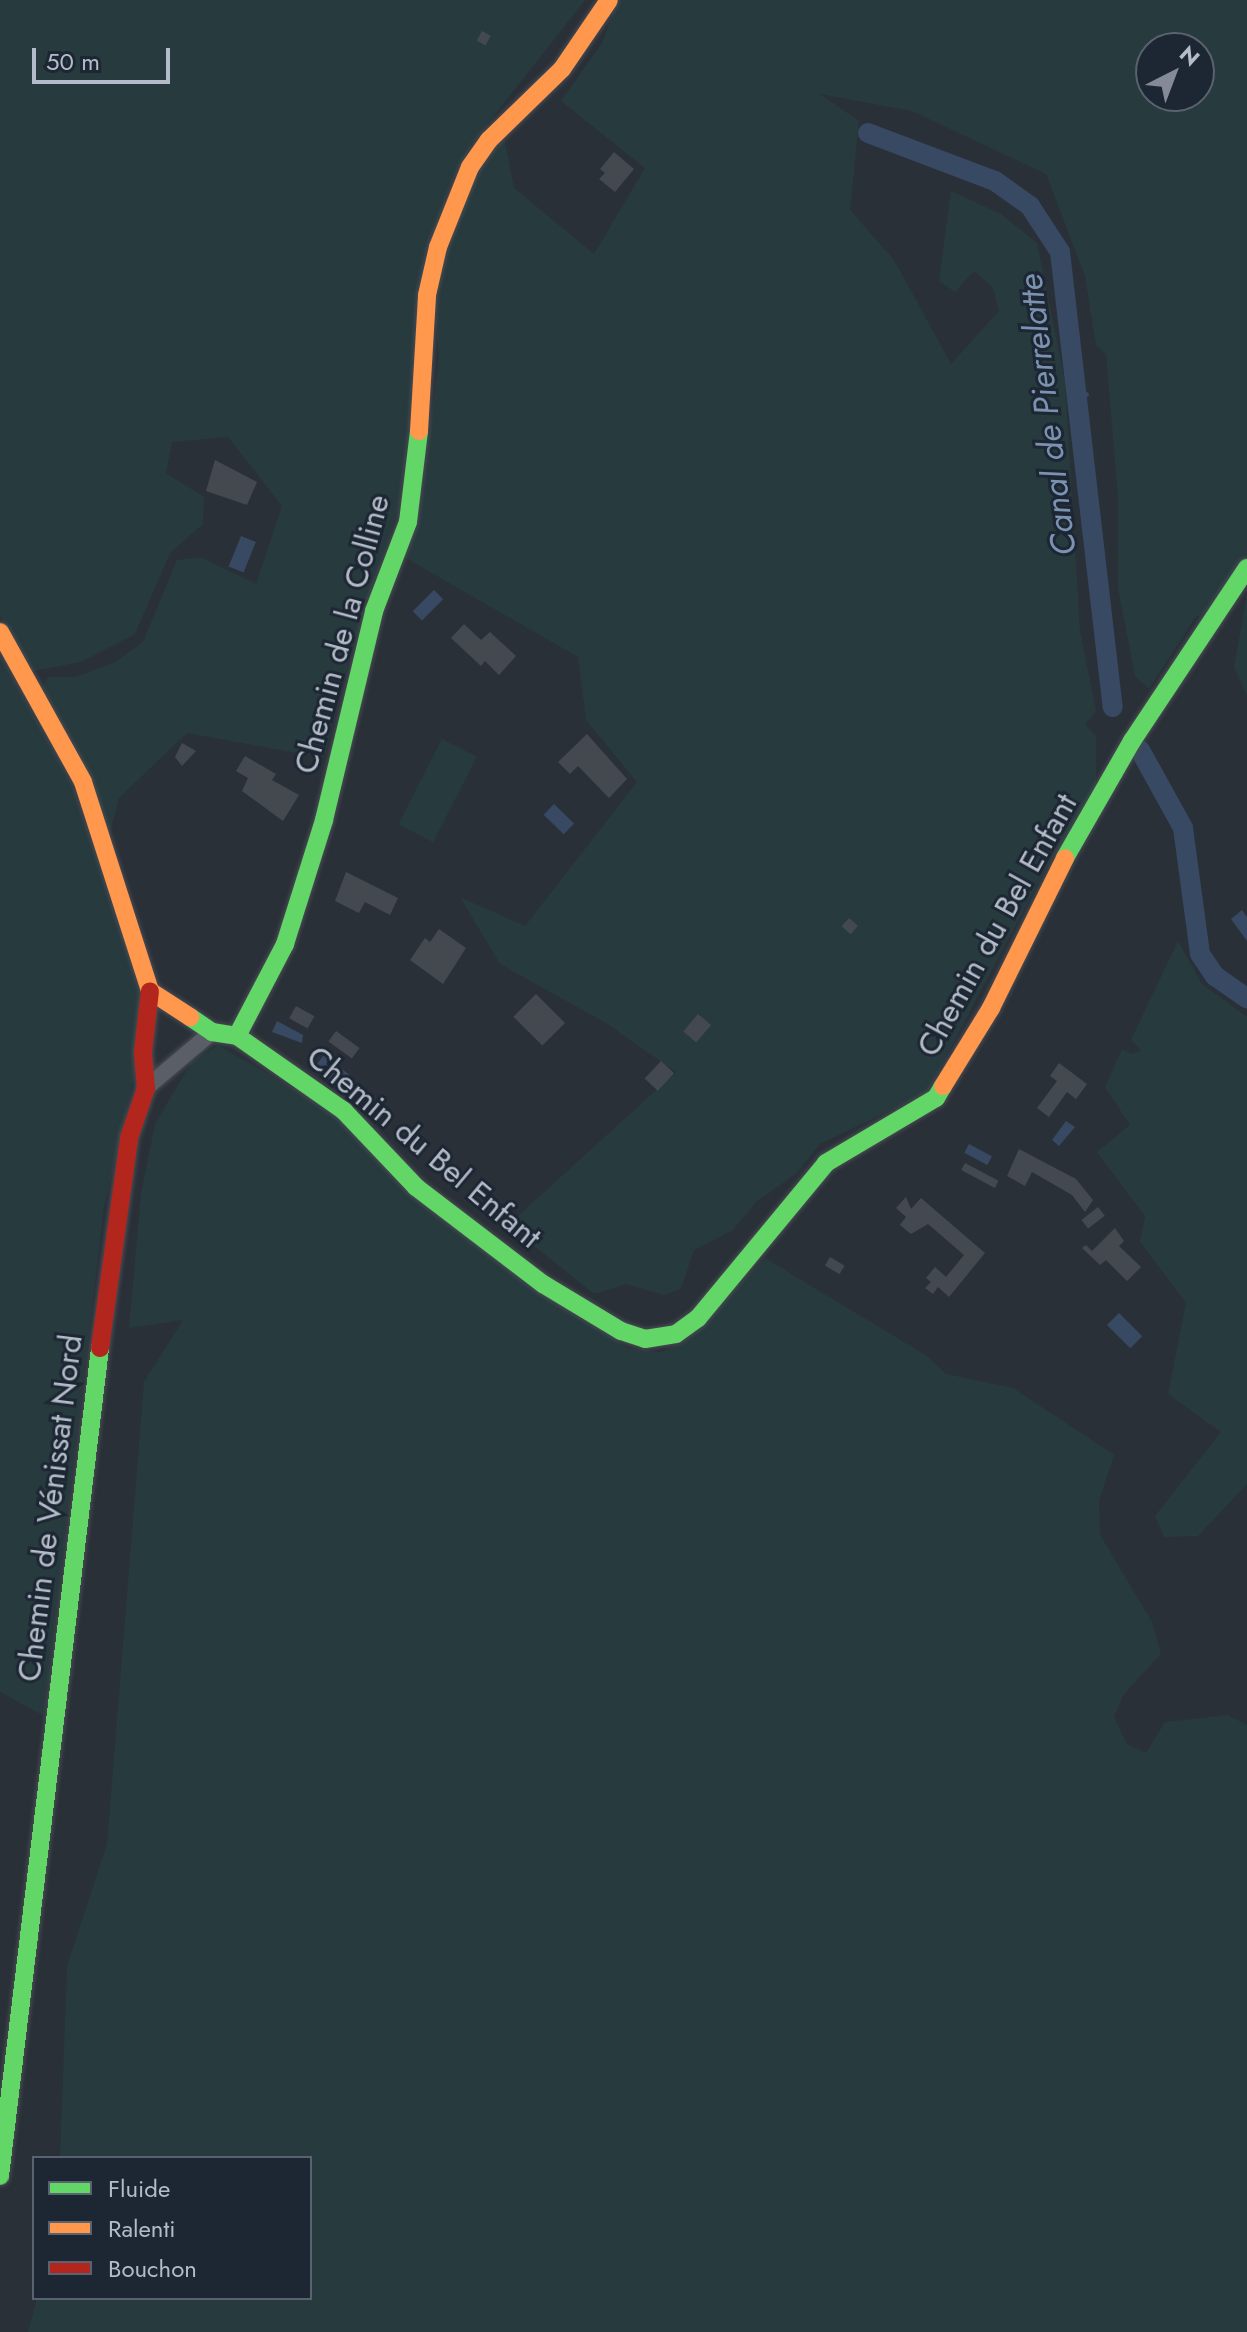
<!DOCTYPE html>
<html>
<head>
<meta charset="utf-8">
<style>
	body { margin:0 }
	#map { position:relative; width:1247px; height:2332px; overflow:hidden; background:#2a3038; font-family:Jost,sans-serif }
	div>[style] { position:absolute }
	.green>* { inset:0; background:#273a3e; transform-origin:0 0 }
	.water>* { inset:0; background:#384963; transform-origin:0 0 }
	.stream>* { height:5px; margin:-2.5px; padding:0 2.5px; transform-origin:2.5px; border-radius:2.5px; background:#384963 }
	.canal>* { height:20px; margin:-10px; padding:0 10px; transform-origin:10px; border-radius:10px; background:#384963 }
	.building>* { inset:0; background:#444950; transform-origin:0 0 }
	.roads { filter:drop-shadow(0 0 2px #484c53) drop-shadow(0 0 2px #484c53) }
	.street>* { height:16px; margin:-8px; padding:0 8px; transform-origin:8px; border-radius:8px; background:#5a5e66 }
	.fast>* { height:18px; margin:-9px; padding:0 9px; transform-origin:9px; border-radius:9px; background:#63d668 }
	.slow>* { height:18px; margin:-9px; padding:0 9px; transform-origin:9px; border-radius:9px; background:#ff974d }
	.jam>* { height:18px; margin:-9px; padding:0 9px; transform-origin:9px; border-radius:9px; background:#b3261e }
	span { translate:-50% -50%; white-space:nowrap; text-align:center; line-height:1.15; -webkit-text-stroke:6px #1d2633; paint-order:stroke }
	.street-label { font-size:32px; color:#b4bcc9 }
	.water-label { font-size:34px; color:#7c92b1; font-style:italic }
	.legend { position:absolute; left:32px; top:2156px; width:280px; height:144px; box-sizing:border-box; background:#1d2633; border:2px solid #59626f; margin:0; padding:10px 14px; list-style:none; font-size:24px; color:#b4bcc9 }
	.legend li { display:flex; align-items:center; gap:16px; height:40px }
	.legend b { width:40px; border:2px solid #59626f }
	.north { position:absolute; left:1135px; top:32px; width:80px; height:80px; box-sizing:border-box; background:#1d2633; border:2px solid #59626f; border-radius:50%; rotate:42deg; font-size:22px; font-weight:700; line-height:32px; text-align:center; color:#b4bcc9 }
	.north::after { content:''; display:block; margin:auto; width:28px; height:36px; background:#848b96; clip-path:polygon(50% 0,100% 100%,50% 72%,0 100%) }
	.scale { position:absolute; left:32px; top:48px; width:138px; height:36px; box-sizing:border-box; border:4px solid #b4bcc9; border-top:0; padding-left:10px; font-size:24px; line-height:28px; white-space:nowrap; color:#b4bcc9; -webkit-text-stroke:6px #1d2633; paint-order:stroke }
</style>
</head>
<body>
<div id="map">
	<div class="green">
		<i style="clip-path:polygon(0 0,585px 0,471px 145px,450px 185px,423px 275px,420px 352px,399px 507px,352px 649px,324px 758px,187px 733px,119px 798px,108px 841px,42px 689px,48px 677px,75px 677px,114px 663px,143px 642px,177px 560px,200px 557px,256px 584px,282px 506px,228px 437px,172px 442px,166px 473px,204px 497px,203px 524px,170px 553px,135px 634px,81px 662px,32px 671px,0 616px)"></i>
		<i style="clip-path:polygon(evenodd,618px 0,1247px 0,1247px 556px,1213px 607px,1195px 618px,1149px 689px,1135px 676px,1118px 588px,1118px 497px,1106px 354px,1096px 345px,1085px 276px,1046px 174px,912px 111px,820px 94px,859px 121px,850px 210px,894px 260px,951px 364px,999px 311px,993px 288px,974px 271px,955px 292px,939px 281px,951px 191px,1001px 214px,1037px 243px,1065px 381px,1080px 631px,1096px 711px,1085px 724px,1096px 736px,1096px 793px,1043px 874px,927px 1093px,820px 1144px,797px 1173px,756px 1202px,733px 1230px,694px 1250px,681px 1289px,664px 1295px,626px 1284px,594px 1294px,508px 1225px,676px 1072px,606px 1023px,500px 964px,460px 897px,525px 926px,637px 782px,586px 720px,578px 657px,404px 557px,433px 406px,439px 355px,433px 297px,468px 183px,504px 137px,514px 188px,594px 254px,645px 168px,561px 101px,602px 43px,618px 0,1151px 48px,1199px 48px,1199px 96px,1151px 96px,1151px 48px)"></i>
		<i style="clip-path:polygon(1247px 594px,1247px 696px,1234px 667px)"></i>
		<i style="clip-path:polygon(0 655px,74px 789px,141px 988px,136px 1069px,104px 1207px,44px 1716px,0 1692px)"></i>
		<i style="left:442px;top:739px;width:39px;height:96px;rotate:27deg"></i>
		<i style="clip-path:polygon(1178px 941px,1202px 984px,1247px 1017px,1247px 1484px,1198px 1536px,1164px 1537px,1155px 1516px,1221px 1432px,1168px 1394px,1186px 1303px,1140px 1242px,1145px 1216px,1097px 1152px,1130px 1125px,1105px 1087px,1122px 1049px,1131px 1054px,1142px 1051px,1131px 1040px)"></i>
		<i style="clip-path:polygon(218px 1045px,353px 1123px,573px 1311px,627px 1348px,660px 1352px,682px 1343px,765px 1258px,927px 1356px,946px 1374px,1013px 1388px,1114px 1455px,1099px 1500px,1100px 1535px,1152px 1622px,1161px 1654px,1124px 1694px,1114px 1717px,1127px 1744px,1146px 1753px,1165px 1722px,1228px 1715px,1247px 1725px,1247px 2332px,28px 2332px,37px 2298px,310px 2298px,310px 2158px,60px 2158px,67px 1966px,107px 1844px,144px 1382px,183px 1320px,129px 1328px,141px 1194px,155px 1124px,191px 1063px)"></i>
	</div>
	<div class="water">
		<i style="left:241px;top:536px;width:16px;height:33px;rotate:22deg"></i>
		<i style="left:434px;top:590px;width:13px;height:30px;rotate:45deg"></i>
		<i style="left:554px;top:804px;width:28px;height:15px;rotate:44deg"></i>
		<i style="clip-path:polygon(1242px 910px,1247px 917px,1247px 941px,1231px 919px)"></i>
		<i style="clip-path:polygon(277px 1021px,303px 1035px,302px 1043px,272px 1032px)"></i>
		<i style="left:324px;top:1055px;width:33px;height:16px;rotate:38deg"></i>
		<i style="clip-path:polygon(1066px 1121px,1075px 1127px,1059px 1146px,1052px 1140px)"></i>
		<i style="left:969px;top:1144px;width:26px;height:10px;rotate:28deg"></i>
		<i style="left:1119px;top:1313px;width:33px;height:17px;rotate:45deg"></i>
	</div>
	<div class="stream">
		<i style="left:1077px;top:395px;width:9px;rotate:-6deg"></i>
	</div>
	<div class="canal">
		<i style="left:868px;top:133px;width:136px;rotate:20.7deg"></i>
		<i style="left:995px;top:181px;width:43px;rotate:35.5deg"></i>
		<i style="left:1030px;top:206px;width:55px;rotate:56.9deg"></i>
		<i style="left:1060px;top:252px;width:458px;rotate:83.4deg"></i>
		<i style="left:1140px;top:750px;width:89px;rotate:61.1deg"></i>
		<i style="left:1183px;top:828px;width:127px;rotate:82.3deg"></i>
		<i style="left:1200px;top:954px;width:27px;rotate:56deg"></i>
		<i style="left:1215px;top:976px;width:39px;rotate:35deg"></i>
	</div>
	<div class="building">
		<i style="left:482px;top:31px;width:10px;height:11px;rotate:29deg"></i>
		<i style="clip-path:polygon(614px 152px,634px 169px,615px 192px,599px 179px,605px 173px,600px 169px)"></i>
		<i style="clip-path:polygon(215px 460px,257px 482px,247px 505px,206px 491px)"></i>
		<i style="clip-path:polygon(464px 624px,481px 640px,490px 632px,516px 656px,499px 675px,485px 661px,481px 666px,451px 638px)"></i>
		<i style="clip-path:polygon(587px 734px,627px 779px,609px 798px,578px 766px,570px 774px,558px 762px)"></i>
		<i style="clip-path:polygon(182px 743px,196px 751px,182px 766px,175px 757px)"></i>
		<i style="clip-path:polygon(245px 756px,276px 774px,272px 780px,299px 795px,283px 821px,242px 791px,248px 778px,236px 771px)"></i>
		<i style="clip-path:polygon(346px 872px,398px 898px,390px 915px,365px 902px,359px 913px,335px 901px)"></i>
		<i style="left:849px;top:918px;width:12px;height:11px;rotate:42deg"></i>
		<i style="clip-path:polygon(439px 929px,466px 948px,443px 984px,410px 960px,425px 938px,430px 942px)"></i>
		<i style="left:536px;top:994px;width:41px;height:32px;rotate:45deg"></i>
		<i style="left:296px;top:1006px;width:21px;height:14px;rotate:29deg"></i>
		<i style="left:698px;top:1014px;width:17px;height:23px;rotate:40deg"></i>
		<i style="left:336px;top:1031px;width:29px;height:13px;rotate:36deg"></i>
		<i style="left:661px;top:1061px;width:18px;height:24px;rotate:43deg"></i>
		<i style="clip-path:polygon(1059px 1063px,1087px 1084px,1076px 1099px,1067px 1092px,1049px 1117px,1037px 1108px,1057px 1081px,1050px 1076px)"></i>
		<i style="clip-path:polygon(1019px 1149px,1076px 1179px,1093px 1200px,1085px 1212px,1072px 1195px,1032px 1172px,1025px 1186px,1007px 1176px)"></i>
		<i style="left:965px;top:1163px;width:38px;height:8px;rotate:28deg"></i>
		<i style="clip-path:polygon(906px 1197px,911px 1209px,921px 1198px,985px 1253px,949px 1297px,938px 1287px,933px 1294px,925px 1288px,931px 1282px,926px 1278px,935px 1267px,946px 1277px,964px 1255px,928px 1224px,911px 1234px,900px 1225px,906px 1217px,896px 1208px)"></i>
		<i style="left:1098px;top:1207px;width:11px;height:21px;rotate:52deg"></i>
		<i style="clip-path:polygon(1115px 1228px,1124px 1241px,1119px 1246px,1141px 1267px,1127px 1281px,1106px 1260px,1100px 1265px,1082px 1248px,1086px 1245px,1092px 1251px)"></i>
		<i style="left:830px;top:1257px;width:17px;height:10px;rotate:31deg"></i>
	</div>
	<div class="roads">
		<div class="street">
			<i style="left:146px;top:1088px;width:87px;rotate:-40.3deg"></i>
		</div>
		<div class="fast">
			<i style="left:1065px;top:858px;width:135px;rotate:-60.2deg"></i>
			<i style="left:1132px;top:741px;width:208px;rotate:-56.4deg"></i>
			<i style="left:190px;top:1017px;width:27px;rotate:34deg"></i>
			<i style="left:212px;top:1032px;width:25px;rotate:9deg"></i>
			<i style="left:237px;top:1036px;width:131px;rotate:35deg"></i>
			<i style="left:344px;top:1111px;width:105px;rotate:46.5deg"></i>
			<i style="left:416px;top:1187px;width:160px;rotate:37.4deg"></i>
			<i style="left:543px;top:1284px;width:91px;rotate:31.1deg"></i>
			<i style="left:621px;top:1331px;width:25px;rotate:18deg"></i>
			<i style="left:645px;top:1339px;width:31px;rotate:-9deg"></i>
			<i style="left:676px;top:1334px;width:27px;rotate:-36deg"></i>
			<i style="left:698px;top:1318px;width:201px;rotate:-50.4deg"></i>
			<i style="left:826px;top:1163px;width:128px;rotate:-30.6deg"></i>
			<i style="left:936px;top:1098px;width:14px;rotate:-60deg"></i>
			<i style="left:237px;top:1036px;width:104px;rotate:-62.4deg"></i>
			<i style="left:285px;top:944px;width:130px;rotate:-72.5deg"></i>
			<i style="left:324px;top:820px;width:215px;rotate:-76.5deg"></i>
			<i style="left:374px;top:611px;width:95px;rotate:-69.1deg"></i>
			<i style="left:408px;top:522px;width:92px;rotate:-83.1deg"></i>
			<i style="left:0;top:2176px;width:834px;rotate:-83.11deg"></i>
		</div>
		<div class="slow">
			<i style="left:419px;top:431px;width:136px;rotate:-86.6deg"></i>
			<i style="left:427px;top:295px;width:49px;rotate:-77.1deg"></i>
			<i style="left:438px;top:247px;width:86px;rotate:-68.2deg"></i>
			<i style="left:470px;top:167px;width:33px;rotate:-55deg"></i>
			<i style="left:489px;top:140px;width:102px;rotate:-44.2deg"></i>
			<i style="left:562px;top:69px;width:83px;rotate:-55.7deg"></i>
			<i style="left:0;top:632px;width:171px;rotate:61deg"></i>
			<i style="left:83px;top:782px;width:219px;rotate:72.2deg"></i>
			<i style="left:150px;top:991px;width:48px;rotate:33deg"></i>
			<i style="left:943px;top:1086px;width:92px;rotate:-58.4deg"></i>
			<i style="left:991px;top:1008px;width:167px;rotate:-63.7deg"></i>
		</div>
		<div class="jam">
			<i style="left:100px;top:1348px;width:212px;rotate:-82.1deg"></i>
			<i style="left:129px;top:1138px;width:53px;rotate:-71.2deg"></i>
			<i style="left:146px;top:1088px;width:36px;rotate:-95deg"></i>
			<i style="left:143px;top:1052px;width:61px;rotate:-83.5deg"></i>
		</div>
	</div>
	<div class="street-label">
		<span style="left:342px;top:634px;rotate:-75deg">Chemin de la Colline</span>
		<span style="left:997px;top:925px;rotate:-61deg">Chemin du Bel Enfant</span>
		<span style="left:424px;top:1147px;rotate:40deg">Chemin du Bel Enfant</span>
		<span style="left:50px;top:1508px;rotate:-83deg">Chemin de Vénissat Nord</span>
	</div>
	<div class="water-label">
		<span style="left:1047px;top:415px;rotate:-97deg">Canal de Pierrelatte</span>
	</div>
	<ul class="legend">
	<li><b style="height:10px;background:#63d668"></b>Fluide</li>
	<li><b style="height:10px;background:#ff974d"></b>Ralenti</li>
	<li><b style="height:10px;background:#b3261e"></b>Bouchon</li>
	</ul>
	<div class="north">N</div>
	<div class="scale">50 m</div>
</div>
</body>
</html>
